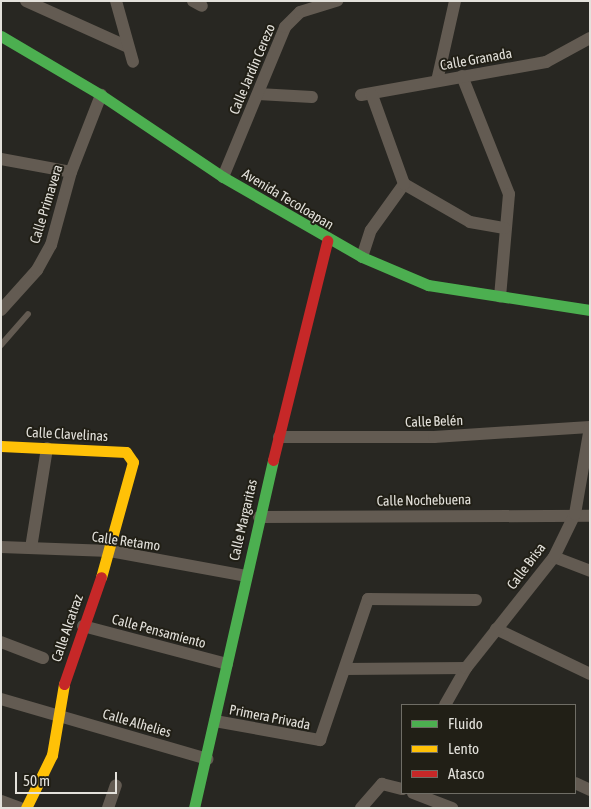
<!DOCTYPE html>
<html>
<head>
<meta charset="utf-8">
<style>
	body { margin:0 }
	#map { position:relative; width:591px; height:809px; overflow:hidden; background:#282722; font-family:"Asap Condensed",sans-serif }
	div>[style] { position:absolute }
	.lane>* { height:6px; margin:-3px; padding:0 3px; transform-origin:3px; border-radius:3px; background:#635b52 }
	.street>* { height:12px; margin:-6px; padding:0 6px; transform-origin:6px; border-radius:6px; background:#635b52 }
	.fast>* { height:11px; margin:-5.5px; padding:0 5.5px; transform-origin:5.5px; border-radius:5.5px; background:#4caf50 }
	.slow>* { height:11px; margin:-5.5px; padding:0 5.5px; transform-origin:5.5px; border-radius:5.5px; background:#ffc107 }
	.jam>* { height:11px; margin:-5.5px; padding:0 5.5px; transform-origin:5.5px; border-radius:5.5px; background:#c62828 }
	span { translate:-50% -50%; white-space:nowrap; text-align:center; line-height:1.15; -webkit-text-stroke:4px #211f16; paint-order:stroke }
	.street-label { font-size:14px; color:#e3e1db }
	.frame { position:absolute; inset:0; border:2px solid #e3e1db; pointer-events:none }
	.legend { position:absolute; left:401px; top:704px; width:175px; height:90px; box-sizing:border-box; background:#211f16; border:1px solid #6f6d65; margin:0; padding:6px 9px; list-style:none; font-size:15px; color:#e3e1db }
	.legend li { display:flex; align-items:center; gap:10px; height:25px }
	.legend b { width:25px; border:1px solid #6f6d65 }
	.scale { position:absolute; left:15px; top:772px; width:102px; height:22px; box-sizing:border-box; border:2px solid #e3e1db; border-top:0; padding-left:6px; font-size:15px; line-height:18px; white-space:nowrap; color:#e3e1db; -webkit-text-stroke:4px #211f16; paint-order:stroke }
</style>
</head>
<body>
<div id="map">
	<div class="lane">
		<i style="left:1px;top:345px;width:41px;rotate:-48.9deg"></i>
	</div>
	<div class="street">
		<i style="left:26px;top:1px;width:112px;rotate:24.3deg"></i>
		<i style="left:116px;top:1px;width:63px;rotate:74.4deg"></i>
		<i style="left:193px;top:1px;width:10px;rotate:29deg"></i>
		<i style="left:462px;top:76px;width:127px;rotate:68.3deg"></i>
		<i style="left:509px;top:194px;width:103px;rotate:95deg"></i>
		<i style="left:437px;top:81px;width:82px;rotate:-77.3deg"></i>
		<i style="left:258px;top:94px;width:54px;rotate:3.2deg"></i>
		<i style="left:361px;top:95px;width:188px;rotate:-10.1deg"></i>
		<i style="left:546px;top:62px;width:50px;rotate:-28.6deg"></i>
		<i style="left:1px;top:159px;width:71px;rotate:10.5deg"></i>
		<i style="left:223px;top:177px;width:162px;rotate:-67.5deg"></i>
		<i style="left:285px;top:27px;width:21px;rotate:-45deg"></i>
		<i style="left:300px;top:12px;width:39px;rotate:-17deg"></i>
		<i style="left:404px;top:184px;width:76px;rotate:29.9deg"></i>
		<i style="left:470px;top:222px;width:35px;rotate:10deg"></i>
		<i style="left:362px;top:257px;width:28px;rotate:-72deg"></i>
		<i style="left:371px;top:230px;width:57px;rotate:-54.3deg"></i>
		<i style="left:404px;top:184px;width:95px;rotate:-109.8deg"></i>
		<i style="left:1px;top:310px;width:54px;rotate:-48deg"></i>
		<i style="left:37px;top:270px;width:29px;rotate:-61deg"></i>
		<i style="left:51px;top:245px;width:76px;rotate:-74.7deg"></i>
		<i style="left:71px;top:172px;width:83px;rotate:-68.7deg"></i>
		<i style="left:279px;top:437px;width:155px"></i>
		<i style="left:434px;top:437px;width:156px;rotate:-3.7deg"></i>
		<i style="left:259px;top:517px;width:331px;rotate:-0.2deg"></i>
		<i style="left:1px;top:547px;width:109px;rotate:2.1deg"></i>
		<i style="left:110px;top:551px;width:138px;rotate:10.4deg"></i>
		<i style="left:31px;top:548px;width:101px;rotate:-80.9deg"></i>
		<i style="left:554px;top:557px;width:39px;rotate:21deg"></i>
		<i style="left:83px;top:626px;width:149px;rotate:14.8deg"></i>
		<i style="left:496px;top:629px;width:104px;rotate:25.6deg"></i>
		<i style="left:1px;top:642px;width:45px;rotate:20.9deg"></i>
		<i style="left:345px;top:669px;width:121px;rotate:-0.5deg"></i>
		<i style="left:1px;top:699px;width:215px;rotate:16.2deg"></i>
		<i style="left:445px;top:705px;width:43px;rotate:-60.4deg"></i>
		<i style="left:466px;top:668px;width:142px;rotate:-51.6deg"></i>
		<i style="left:554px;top:557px;width:48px;rotate:-64deg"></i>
		<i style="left:575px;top:514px;width:88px;rotate:-80.2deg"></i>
		<i style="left:215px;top:721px;width:107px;rotate:10.3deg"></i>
		<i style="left:320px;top:740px;width:149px;rotate:-71.2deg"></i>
		<i style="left:368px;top:599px;width:108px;rotate:0.5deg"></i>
		<i style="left:575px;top:783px;width:17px;rotate:25deg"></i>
		<i style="left:413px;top:793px;width:42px;rotate:21deg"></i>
		<i style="left:1px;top:801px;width:20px;rotate:20deg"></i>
		<i style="left:108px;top:808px;width:24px;rotate:-71deg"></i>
		<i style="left:361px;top:808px;width:32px;rotate:-49deg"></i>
		<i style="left:382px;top:784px;width:21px;rotate:14deg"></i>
	</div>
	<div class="fast">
		<i style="left:1px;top:36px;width:116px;rotate:30.5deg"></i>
		<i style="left:101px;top:95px;width:147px;rotate:33.9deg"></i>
		<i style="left:223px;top:177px;width:160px;rotate:29.9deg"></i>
		<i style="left:362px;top:257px;width:72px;rotate:23deg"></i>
		<i style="left:428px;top:285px;width:164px;rotate:8.8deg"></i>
		<i style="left:194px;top:808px;width:357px;rotate:-77.2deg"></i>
	</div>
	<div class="slow">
		<i style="left:1px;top:446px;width:125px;rotate:2.7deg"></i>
		<i style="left:126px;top:452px;width:12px;rotate:55deg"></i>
		<i style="left:133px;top:462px;width:119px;rotate:105.5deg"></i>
		<i style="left:26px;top:808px;width:59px;rotate:-63.9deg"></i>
		<i style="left:52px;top:755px;width:72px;rotate:-80.4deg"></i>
	</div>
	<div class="jam">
		<i style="left:273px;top:460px;width:226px;rotate:-76.1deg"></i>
		<i style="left:64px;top:684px;width:113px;rotate:-70.9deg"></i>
	</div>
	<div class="street-label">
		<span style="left:476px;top:59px;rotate:-10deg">Calle Granada</span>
		<span style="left:252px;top:69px;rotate:-67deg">Calle Jardín Cerezo</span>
		<span style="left:288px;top:199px;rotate:31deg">Avenida Tecoloapan</span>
		<span style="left:46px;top:204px;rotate:-73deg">Calle Primavera</span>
		<span style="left:434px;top:421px;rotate:-2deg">Calle Belén</span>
		<span style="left:67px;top:434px;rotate:3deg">Calle Clavelinas</span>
		<span style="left:424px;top:500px;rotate:-1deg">Calle Nochebuena</span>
		<span style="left:243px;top:520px;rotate:-77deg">Calle Margaritas</span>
		<span style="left:126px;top:541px;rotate:8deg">Calle Retamo</span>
		<span style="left:526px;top:566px;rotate:-53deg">Calle Brisa</span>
		<span style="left:67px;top:628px;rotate:-71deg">Calle Alcatraz</span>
		<span style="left:159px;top:631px;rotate:15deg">Calle Pensamiento</span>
		<span style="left:270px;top:717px;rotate:11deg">Primera Privada</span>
		<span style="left:137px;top:723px;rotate:16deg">Calle Alhelies</span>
	</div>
	<div class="frame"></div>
	<ul class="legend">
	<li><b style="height:6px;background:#4caf50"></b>Fluido</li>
	<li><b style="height:6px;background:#ffc107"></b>Lento</li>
	<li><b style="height:6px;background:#c62828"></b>Atasco</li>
	</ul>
	<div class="scale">50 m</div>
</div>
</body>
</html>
